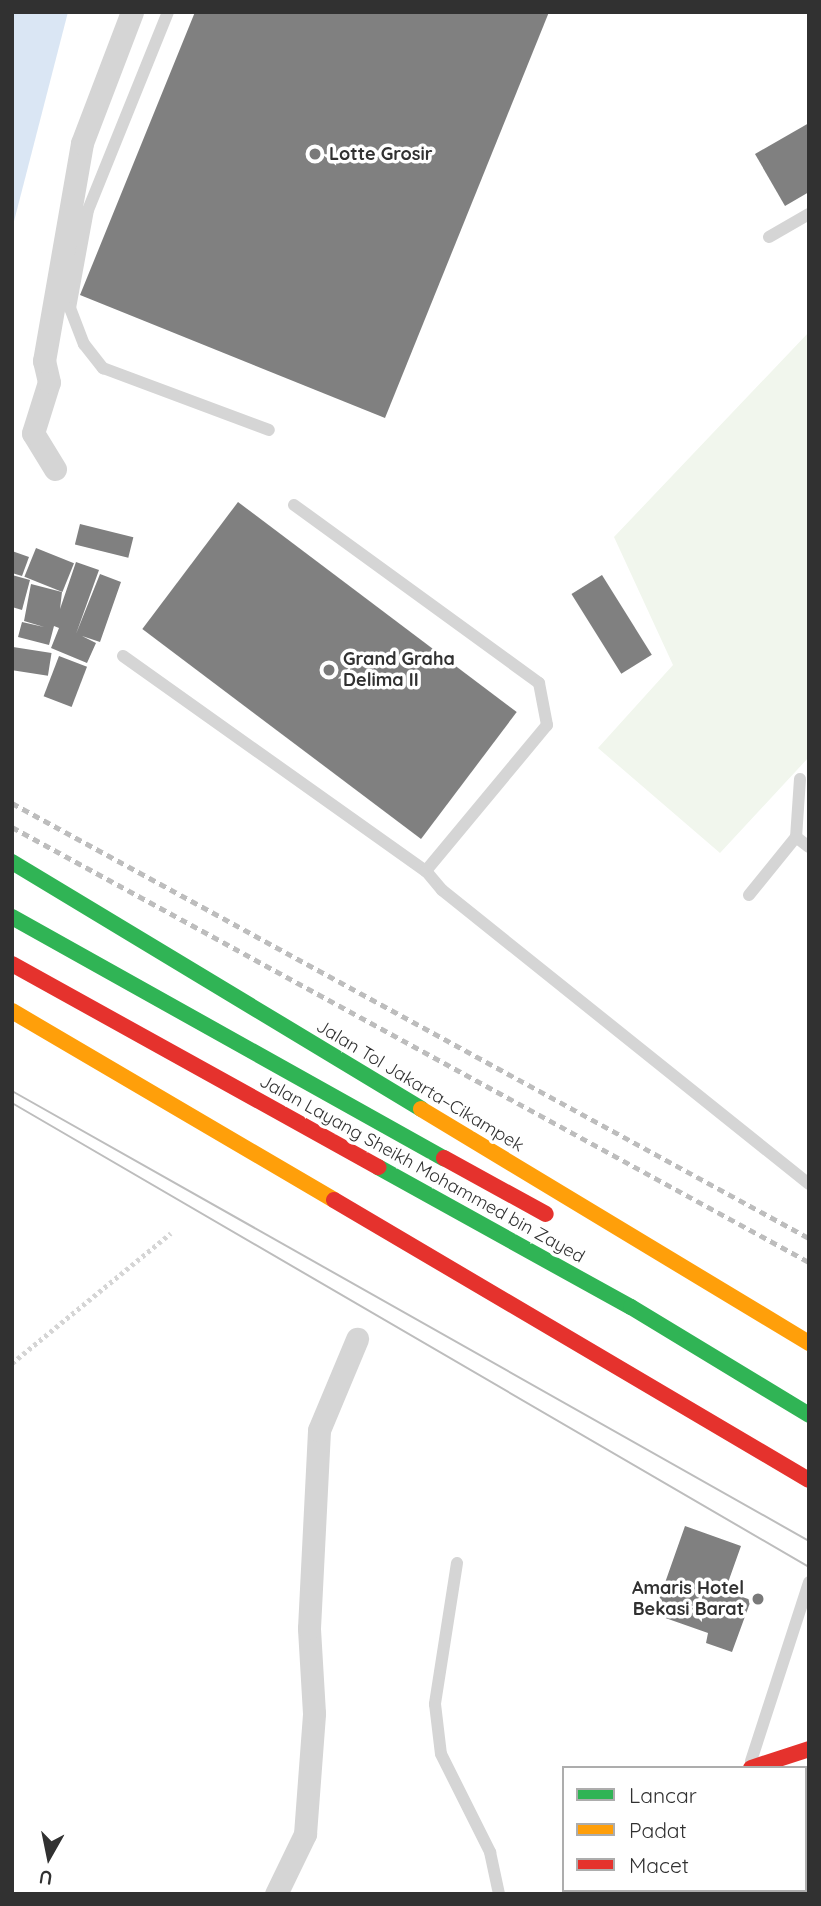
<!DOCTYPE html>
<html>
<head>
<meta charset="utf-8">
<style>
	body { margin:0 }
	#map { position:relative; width:821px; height:1906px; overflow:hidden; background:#fff; font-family:Quicksand,sans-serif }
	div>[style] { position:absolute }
	.green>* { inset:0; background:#f1f6ed }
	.water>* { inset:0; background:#dae6f4 }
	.building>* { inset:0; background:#808080; transform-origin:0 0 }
	.path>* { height:4.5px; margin-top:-2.25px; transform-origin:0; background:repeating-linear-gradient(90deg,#d5d5d5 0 3.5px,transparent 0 7px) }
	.lane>* { height:12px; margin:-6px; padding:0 6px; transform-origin:6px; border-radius:6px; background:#d5d5d5 }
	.street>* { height:23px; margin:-11.5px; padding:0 11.5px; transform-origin:11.5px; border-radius:11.5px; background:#d5d5d5 }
	.fast>* { height:16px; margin:-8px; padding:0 8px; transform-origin:8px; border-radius:8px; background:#30b455 }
	.slow>* { height:16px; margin:-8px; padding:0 8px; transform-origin:8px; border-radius:8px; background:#ff9f0a }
	.jam>* { height:16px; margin:-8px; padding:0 8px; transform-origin:8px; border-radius:8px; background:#e5322d }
	.tram>* { height:2px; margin:-1px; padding:0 1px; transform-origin:1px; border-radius:1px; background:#bdbdbd }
	.rail>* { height:5px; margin-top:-2.5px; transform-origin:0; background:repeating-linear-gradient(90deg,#bdbdbd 0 7px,transparent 0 12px) }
	.dots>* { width:19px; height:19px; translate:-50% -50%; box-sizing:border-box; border:4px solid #fff; border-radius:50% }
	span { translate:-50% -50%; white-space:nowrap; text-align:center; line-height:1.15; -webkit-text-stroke:7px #fff; paint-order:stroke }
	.poi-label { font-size:18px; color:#313131; font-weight:700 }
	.left { translate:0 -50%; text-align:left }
	.right { translate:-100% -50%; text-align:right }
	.street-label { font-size:18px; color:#313131 }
	.frame { position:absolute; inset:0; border:14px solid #313131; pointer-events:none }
	.legend { position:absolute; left:562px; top:1766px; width:245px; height:126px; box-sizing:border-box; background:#fff; border:2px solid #adadad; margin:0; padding:9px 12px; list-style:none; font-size:21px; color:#313131 }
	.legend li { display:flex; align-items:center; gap:14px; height:35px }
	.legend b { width:35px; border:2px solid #adadad }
	.north { position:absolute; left:14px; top:1822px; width:70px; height:70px; -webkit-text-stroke:5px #fff; paint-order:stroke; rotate:189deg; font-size:19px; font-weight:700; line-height:28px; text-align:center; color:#313131 }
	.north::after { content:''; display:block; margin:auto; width:24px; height:32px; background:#313131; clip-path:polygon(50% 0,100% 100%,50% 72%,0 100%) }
</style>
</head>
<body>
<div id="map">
	<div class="green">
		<i style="clip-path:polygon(809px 332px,809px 757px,720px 853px,598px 748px,673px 665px,614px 537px)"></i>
	</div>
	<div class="water">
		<i style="clip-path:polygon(12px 12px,68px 12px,12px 229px)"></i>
	</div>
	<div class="building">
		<i style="clip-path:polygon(195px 12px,549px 12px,385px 418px,80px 295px)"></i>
		<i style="clip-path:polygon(809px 123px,809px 192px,785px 206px,755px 154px)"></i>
		<i style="left:238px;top:502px;width:349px;height:159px;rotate:37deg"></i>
		<i style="left:80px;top:524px;width:55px;height:21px;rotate:14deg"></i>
		<i style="left:36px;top:548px;width:41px;height:31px;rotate:22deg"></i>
		<i style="clip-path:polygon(12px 551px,29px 557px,22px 576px,12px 573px)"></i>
		<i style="clip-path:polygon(76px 562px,99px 570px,76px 634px,100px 574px,121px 582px,100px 642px,82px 636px,96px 643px,87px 663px,51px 648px,59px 628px,54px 626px,49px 645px,18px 637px,22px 622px,44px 627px,24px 621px,31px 584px,62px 592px,60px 609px)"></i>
		<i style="clip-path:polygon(12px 575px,30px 580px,22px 610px,12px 607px)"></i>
		<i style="left:602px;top:575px;width:94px;height:36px;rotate:58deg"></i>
		<i style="left:13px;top:647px;width:39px;height:23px;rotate:9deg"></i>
		<i style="left:59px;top:656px;width:30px;height:43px;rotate:21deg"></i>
		<i style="clip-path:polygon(685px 1526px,741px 1546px,725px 1591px,751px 1600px,732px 1652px,706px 1643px,708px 1633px,654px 1614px)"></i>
	</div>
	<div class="path">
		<i style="left:12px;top:1363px;width:205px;rotate:-39.3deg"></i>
	</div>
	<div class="lane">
		<i style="left:168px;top:12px;width:214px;rotate:112deg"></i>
		<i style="left:88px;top:210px;width:100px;rotate:100.4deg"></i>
		<i style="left:70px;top:308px;width:39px;rotate:69deg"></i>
		<i style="left:84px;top:344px;width:31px;rotate:52deg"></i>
		<i style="left:103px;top:368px;width:177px;rotate:20.5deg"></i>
		<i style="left:769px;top:237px;width:46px;rotate:-29.9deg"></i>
		<i style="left:294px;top:505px;width:303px;rotate:36deg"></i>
		<i style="left:539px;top:683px;width:43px;rotate:79.2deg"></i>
		<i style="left:547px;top:725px;width:190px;rotate:129.7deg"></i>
		<i style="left:123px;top:656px;width:372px;rotate:35.4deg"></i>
		<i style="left:426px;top:871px;width:25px;rotate:50deg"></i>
		<i style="left:442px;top:890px;width:470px;rotate:38.7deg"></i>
		<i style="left:800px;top:779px;width:58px;rotate:93.9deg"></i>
		<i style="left:796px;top:837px;width:16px;rotate:38deg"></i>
		<i style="left:749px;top:895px;width:75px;rotate:-51deg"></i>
		<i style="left:457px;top:1563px;width:143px;rotate:98.9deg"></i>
		<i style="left:435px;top:1704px;width:50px;rotate:83.2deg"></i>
		<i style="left:441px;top:1754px;width:110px;rotate:63.4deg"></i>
		<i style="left:490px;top:1852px;width:43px;rotate:77.9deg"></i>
		<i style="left:751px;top:1761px;width:188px;rotate:-72deg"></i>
	</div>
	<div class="street">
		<i style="left:55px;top:469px;width:42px;rotate:-121.4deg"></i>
		<i style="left:33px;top:433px;width:53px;rotate:-72.6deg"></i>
		<i style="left:49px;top:382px;width:22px;rotate:-103deg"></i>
		<i style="left:44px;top:361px;width:221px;rotate:-80.1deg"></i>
		<i style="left:82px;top:143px;width:140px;rotate:-69.1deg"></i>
		<i style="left:276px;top:1894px;width:67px;rotate:-64.2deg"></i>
		<i style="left:305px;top:1834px;width:121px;rotate:-85.7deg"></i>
		<i style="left:314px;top:1713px;width:85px;rotate:-93.4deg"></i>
		<i style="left:309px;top:1628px;width:198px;rotate:-87.1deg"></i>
		<i style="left:319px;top:1430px;width:99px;rotate:-67.3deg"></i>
	</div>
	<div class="fast">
		<i style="left:12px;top:862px;width:478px;rotate:31.1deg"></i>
		<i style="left:12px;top:917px;width:495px;rotate:29.2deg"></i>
		<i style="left:378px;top:1167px;width:289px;rotate:29deg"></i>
		<i style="left:631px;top:1307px;width:208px;rotate:31.2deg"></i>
	</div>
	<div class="slow">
		<i style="left:12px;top:1011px;width:373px;rotate:30.4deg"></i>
		<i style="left:421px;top:1109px;width:453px;rotate:31.1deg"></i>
		<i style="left:805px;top:1878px;width:10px;rotate:-66deg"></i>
	</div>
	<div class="jam">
		<i style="left:12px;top:964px;width:419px;rotate:29deg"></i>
		<i style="left:444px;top:1158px;width:116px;rotate:28.8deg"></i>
		<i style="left:334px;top:1200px;width:551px;rotate:30.52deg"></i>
		<i style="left:751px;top:1768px;width:61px;rotate:-18.1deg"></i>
		<i style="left:702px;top:1894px;width:4px;rotate:-76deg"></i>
	</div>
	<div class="tram">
		<i style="left:12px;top:1091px;width:915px;rotate:29.45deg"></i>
		<i style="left:12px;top:1103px;width:922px;rotate:30.21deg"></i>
	</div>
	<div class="rail">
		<i style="left:12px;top:803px;width:908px;rotate:28.63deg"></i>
		<i style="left:12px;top:827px;width:908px;rotate:28.63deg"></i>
	</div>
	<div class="dots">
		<i style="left:315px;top:154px;background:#797979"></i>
		<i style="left:329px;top:670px;background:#797979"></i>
		<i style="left:758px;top:1599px;background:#797979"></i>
	</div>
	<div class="poi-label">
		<span class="left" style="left:329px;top:154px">Lotte Grosir</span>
		<span class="left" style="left:343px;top:670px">Grand Graha<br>Delima II</span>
		<span class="right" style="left:744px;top:1599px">Amaris Hotel<br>Bekasi Barat</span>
	</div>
	<div class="street-label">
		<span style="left:420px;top:1086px;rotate:31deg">Jalan Tol Jakarta–Cikampek</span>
		<span style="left:422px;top:1169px;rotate:29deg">Jalan Layang Sheikh Mohammed bin Zayed</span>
	</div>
	<div class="frame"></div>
	<ul class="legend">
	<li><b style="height:9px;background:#30b455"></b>Lancar</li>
	<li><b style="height:9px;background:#ff9f0a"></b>Padat</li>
	<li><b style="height:9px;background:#e5322d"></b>Macet</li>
	</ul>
	<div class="north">U</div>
</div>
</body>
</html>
